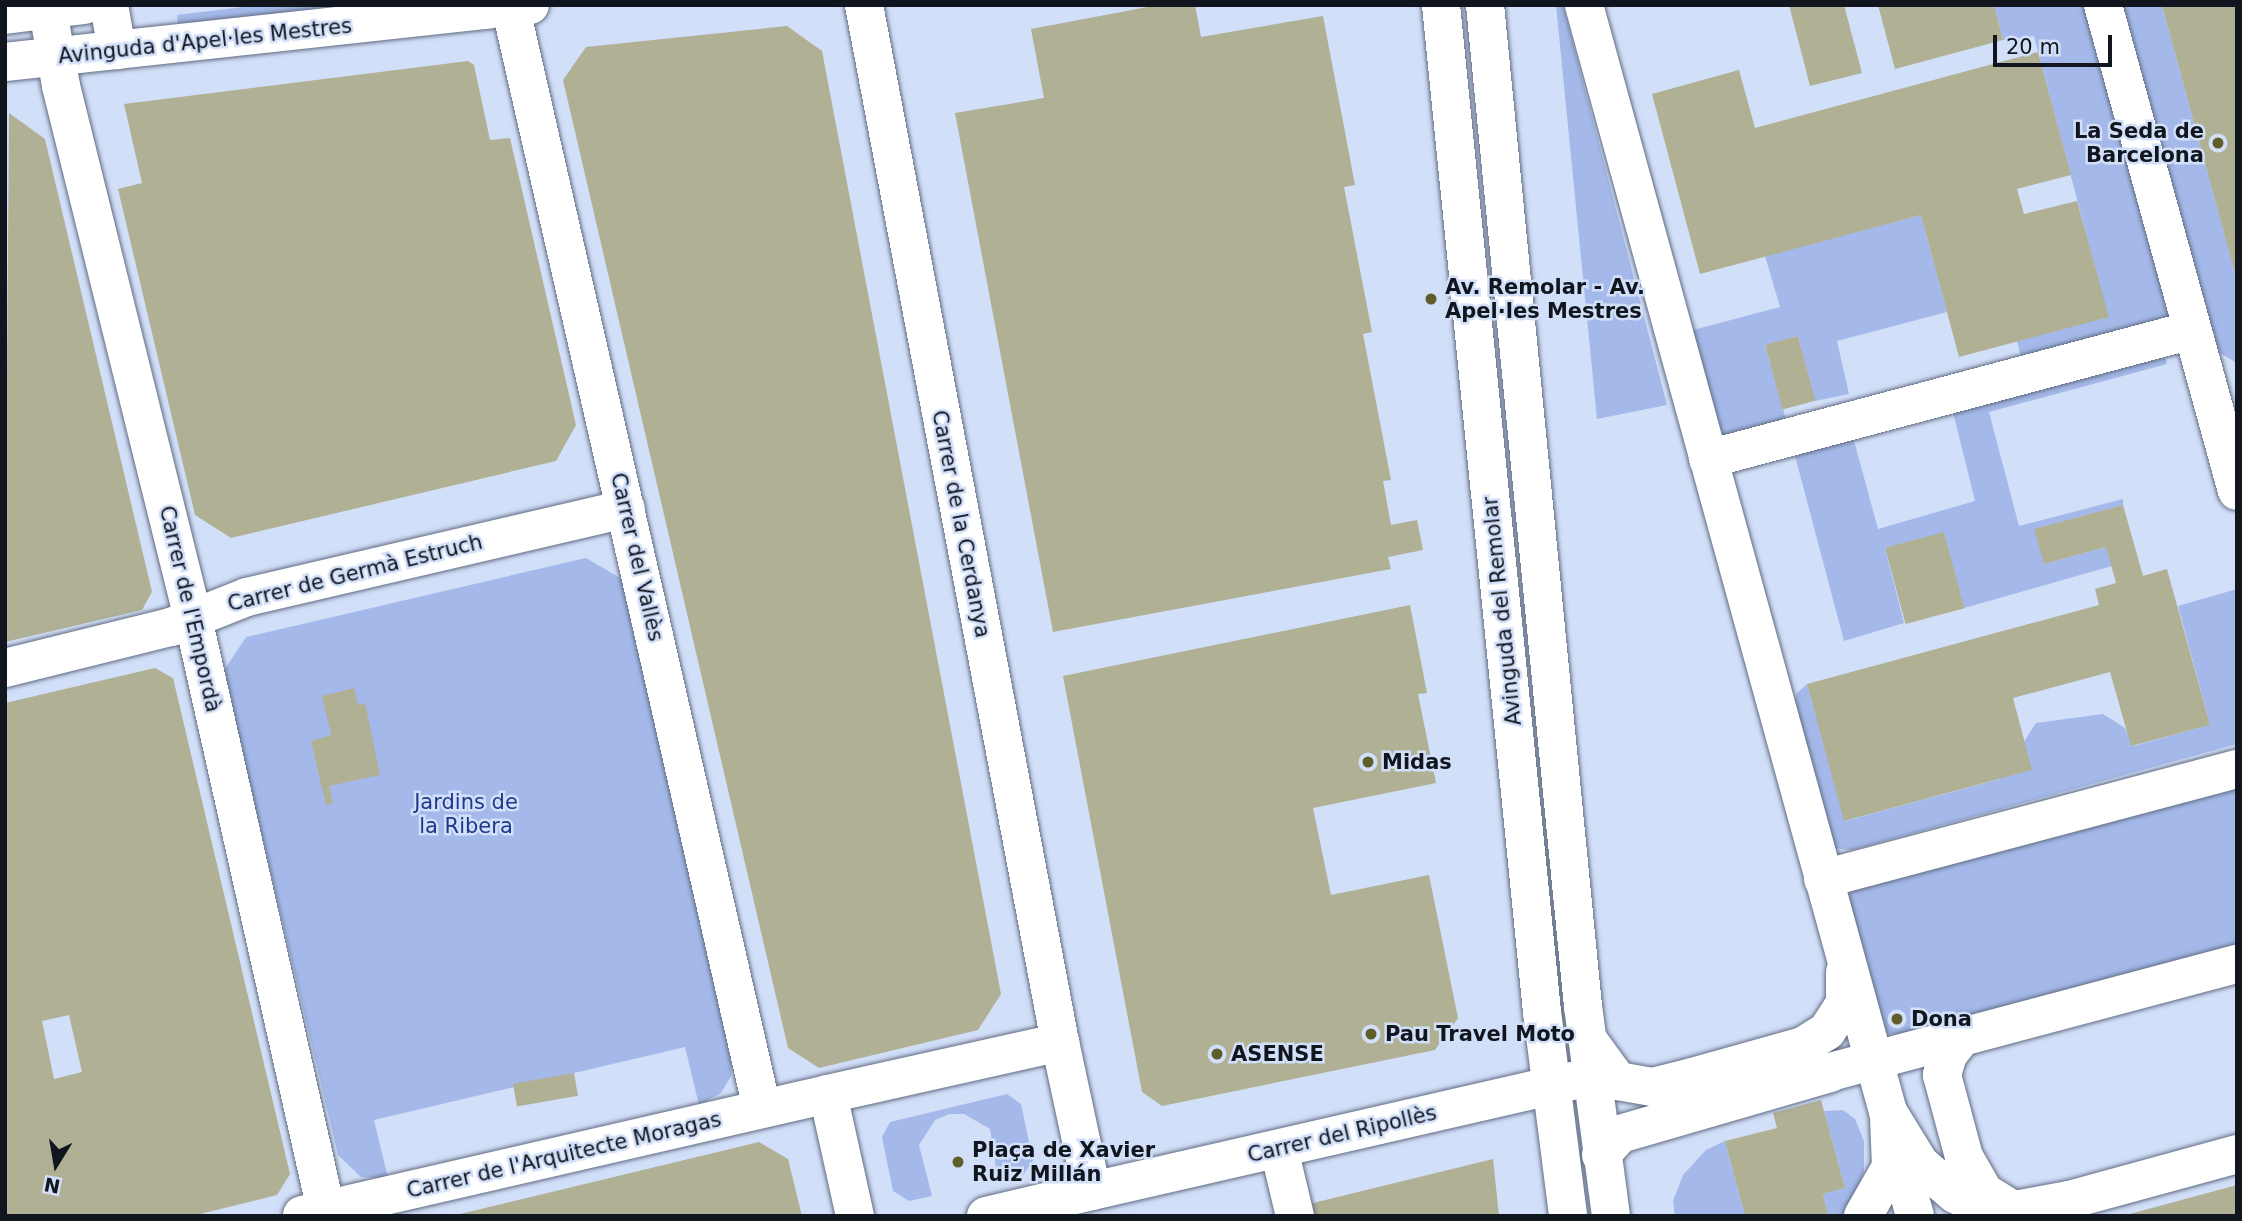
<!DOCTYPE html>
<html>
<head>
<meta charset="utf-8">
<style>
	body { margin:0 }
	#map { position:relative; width:2242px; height:1221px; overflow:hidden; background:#d2dff8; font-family:"DejaVu Sans",sans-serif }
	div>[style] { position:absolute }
	.green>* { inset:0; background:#a4b9e9 }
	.building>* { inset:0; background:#b0b095; transform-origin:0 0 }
	.roads { filter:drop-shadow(0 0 2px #616c82) drop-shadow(0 0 2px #616c82) }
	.minor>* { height:38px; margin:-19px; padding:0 19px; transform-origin:19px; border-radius:19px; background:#fff }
	.dots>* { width:19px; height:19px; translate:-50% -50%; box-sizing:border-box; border:4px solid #d2dff8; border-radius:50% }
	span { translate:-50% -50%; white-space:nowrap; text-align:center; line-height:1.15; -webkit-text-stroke:5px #d2dff8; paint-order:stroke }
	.street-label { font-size:21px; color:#11151e }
	.poi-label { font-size:21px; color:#11151e; font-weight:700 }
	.right { translate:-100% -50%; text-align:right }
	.left { translate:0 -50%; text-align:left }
	.park-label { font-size:21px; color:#1c388b }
	.frame { position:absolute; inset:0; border:7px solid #11151e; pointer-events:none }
	.north { position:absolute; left:21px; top:1130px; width:70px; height:70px; -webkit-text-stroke:5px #d2dff8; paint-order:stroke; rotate:191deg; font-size:19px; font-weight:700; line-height:28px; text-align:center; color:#11151e }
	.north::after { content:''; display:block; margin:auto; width:24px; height:32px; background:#11151e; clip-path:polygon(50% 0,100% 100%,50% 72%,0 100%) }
	.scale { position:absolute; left:1993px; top:35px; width:119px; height:32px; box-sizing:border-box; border:4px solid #11151e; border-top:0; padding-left:9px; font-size:21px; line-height:24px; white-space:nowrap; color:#11151e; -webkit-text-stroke:5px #d2dff8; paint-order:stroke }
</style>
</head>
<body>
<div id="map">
	<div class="green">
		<i style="clip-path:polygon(261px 5px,359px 5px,178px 26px,177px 15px)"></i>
		<i style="clip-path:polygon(1556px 5px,1563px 5px,1667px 405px,1597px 419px)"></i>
		<i style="clip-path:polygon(1994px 5px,2085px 5px,2175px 317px,2021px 356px,2017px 341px,2108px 317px,2034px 36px,2003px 40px)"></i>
		<i style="clip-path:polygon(2119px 5px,2162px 5px,2237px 280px,2237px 363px,2213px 349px)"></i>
		<i style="clip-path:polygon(1921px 215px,1947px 312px,1837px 341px,1849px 394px,1815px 401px,1798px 336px,1765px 345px,1788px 427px,1728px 444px,1714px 432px,1689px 331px,1780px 307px,1765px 256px)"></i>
		<i style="clip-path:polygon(2163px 351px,2167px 364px,1989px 412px,2019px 526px,2123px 499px,2123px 505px,2035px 529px,2044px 564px,2106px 547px,2112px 566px,1964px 608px,1944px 533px,1885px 548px,1904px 623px,1844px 641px,1794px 452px,1853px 437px,1878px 529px,1975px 501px,1952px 408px)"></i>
		<i style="clip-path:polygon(586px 558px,622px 579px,732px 1056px,731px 1076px,721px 1093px,699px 1105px,685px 1047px,374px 1120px,388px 1178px,361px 1177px,338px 1155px,223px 672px,246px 637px)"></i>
		<i style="clip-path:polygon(2237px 589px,2237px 744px,1852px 850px,1830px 848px,1793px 707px,1797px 693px,1807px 684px,1845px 821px,2000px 779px,2036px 723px,2103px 714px,2125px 728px,2133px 746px,2210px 725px,2178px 606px)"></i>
		<i style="clip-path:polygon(2237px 788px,2237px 947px,1895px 1035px,1885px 1032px,1847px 899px,1853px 888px)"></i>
		<i style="clip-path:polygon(1007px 1094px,1021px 1104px,1033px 1161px,1023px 1175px,998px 1181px,990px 1129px,964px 1114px,949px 1114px,935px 1120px,919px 1145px,932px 1196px,909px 1201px,893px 1191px,882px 1137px,890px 1122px)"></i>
		<i style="clip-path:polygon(1843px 1110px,1855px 1119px,1864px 1141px,1864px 1171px,1853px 1203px,1841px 1216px,1828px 1216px,1823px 1194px,1845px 1188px,1824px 1111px)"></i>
		<i style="clip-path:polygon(1725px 1141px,1745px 1216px,1675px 1216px,1673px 1201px,1683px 1175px,1706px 1150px)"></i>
	</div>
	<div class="building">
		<i style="clip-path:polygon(1158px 5px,1195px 5px,1201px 37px,1323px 16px,1355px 185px,1344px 187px,1372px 332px,1363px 334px,1391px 480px,1383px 481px,1391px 525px,1417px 520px,1423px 550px,1388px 557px,1391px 569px,1053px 632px,955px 113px,1044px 98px,1031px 29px)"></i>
		<i style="clip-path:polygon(1789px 5px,1844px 5px,1862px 73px,1810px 86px)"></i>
		<i style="clip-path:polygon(1878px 5px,1994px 5px,2003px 40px,1895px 69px)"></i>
		<i style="clip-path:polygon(2162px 5px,2237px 5px,2237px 277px,2236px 277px)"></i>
		<i style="clip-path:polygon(787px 26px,822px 51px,1001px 994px,978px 1030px,819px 1068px,788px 1048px,563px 80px,586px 47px)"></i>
		<i style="clip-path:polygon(2038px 52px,2071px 175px,2017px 189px,2024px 214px,2077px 201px,2109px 317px,1959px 357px,1921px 215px,1700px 274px,1652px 94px,1739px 70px,1755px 128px)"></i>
		<i style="clip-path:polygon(468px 61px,474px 65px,490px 140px,510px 138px,576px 425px,556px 461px,231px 538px,195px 515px,118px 189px,142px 183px,124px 104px)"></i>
		<i style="clip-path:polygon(9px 113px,45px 139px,152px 592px,142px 610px,5px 642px)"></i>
		<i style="left:1798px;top:336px;width:67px;height:34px;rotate:75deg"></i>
		<i style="clip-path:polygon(2123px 505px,2143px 576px,2167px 569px,2210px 725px,2131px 746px,2110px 672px,2013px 698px,2032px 770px,1844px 821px,1807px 684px,2099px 605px,2095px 589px,2116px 583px,2106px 547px,2044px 564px,2034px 529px)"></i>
		<i style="left:1944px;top:532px;width:79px;height:61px;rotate:75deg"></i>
		<i style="clip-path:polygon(1410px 605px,1427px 693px,1418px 694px,1436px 783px,1313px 808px,1331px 895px,1429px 875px,1458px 1018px,1435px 1050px,1162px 1106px,1142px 1092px,1063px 676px)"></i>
		<i style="clip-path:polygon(evenodd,155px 668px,173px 678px,290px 1174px,277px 1195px,192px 1216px,5px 1216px,5px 703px,155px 668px,69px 1015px,82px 1072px,54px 1079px,42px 1021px,69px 1015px)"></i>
		<i style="clip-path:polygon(354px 688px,358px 705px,365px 703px,380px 775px,329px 786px,333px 804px,326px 805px,311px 741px,331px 735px,322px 696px)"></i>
		<i style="left:574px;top:1073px;width:23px;height:62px;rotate:80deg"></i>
		<i style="clip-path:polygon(1821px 1100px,1845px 1188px,1823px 1194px,1828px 1216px,1745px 1216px,1725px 1141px,1777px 1128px,1773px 1113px)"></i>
		<i style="clip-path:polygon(759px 1142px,788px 1159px,802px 1216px,452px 1216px)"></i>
		<i style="clip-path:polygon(1493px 1159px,1499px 1216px,1311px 1216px,1309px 1204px)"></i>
		<i style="clip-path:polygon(2237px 1185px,2237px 1216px,2126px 1216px,2126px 1215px)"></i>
	</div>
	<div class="roads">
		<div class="minor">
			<i style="left:109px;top:5px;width:46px;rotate:79.9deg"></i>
			<i style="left:510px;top:5px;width:1132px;rotate:77.14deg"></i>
			<i style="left:864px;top:5px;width:1055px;rotate:79.3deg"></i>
			<i style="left:1441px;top:5px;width:1012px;rotate:84.27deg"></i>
			<i style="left:1542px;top:1012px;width:206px;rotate:82.7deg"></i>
			<i style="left:1485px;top:5px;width:1006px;rotate:84.41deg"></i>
			<i style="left:1583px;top:1006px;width:212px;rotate:82.4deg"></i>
			<i style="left:1584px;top:5px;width:1148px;rotate:74.64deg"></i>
			<i style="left:1888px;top:1112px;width:61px;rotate:58.4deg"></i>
			<i style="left:1920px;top:1164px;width:46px;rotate:40.6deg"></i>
			<i style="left:1955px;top:1194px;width:32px;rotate:26deg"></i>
			<i style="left:1984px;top:1208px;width:31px;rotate:4deg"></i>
			<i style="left:2015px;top:1210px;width:55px;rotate:-10.5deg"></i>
			<i style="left:2069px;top:1200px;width:174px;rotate:-15.3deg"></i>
			<i style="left:2103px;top:5px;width:504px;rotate:74.59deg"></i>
			<i style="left:48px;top:10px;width:77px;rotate:80.3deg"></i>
			<i style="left:61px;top:86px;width:548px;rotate:76.07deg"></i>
			<i style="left:193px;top:618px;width:607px;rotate:77.34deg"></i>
			<i style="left:5px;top:15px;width:80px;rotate:-7.2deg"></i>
			<i style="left:5px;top:62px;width:528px;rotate:-6.2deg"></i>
			<i style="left:1708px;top:459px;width:501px;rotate:-14.92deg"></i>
			<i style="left:5px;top:668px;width:171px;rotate:-13.9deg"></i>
			<i style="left:171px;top:627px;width:82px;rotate:-21.5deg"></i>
			<i style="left:247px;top:597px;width:389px;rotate:-13.1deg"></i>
			<i style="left:1823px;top:879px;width:428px;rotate:-14.9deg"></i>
			<i style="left:1965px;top:1033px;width:28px;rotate:128deg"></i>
			<i style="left:1948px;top:1055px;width:21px;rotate:107deg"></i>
			<i style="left:1942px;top:1075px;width:85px;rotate:75deg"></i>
			<i style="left:1964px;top:1157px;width:40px;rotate:60.3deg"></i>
			<i style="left:1984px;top:1192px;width:31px;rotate:32deg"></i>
			<i style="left:1588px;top:1040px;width:51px;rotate:53.8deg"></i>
			<i style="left:1618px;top:1081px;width:36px;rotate:10deg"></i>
			<i style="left:1653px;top:1087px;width:40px;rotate:-14.4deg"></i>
			<i style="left:1692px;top:1077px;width:115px;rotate:-15.6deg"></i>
			<i style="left:1803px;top:1046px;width:28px;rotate:-32deg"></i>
			<i style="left:1827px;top:1031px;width:33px;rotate:-57deg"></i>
			<i style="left:1845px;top:1003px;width:31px;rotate:-90deg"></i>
			<i style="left:1804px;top:1079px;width:448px;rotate:-14.9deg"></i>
			<i style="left:1895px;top:1143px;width:76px;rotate:74.7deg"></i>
			<i style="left:1279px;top:1149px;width:69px;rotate:76.6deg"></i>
			<i style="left:1601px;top:1155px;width:28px;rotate:-48deg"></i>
			<i style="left:1620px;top:1134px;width:219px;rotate:-16.2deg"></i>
			<i style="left:1092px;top:1191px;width:497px;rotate:-12.9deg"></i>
			<i style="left:302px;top:1215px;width:540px;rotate:-12.95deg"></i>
			<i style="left:855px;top:1216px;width:125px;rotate:-102.5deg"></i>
			<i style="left:828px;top:1094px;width:238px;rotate:-12.6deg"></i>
			<i style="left:1060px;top:1042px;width:152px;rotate:77.9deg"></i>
			<i style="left:1092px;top:1191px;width:109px;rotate:166.7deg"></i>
			<i style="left:1863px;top:1216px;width:56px;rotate:-60.3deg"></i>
			<i style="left:1891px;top:1167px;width:50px;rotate:-92.3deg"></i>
		</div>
	</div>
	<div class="dots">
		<i style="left:2218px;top:143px;background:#5f5d2a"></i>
		<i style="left:1431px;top:299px;background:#5f5d2a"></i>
		<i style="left:1368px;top:762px;background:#5f5d2a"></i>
		<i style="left:1897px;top:1019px;background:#5f5d2a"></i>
		<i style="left:1371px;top:1034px;background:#5f5d2a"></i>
		<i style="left:1217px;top:1054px;background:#5f5d2a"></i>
		<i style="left:958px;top:1162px;background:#5f5d2a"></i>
	</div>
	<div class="street-label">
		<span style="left:205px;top:41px;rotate:-6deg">Avinguda d'Apel·les Mestres</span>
		<span style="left:961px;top:524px;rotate:79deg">Carrer de la Cerdanya</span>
		<span style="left:637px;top:557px;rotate:77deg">Carrer del Vallès</span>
		<span style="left:355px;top:573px;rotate:-14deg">Carrer de Germà Estruch</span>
		<span style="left:190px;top:609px;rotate:77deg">Carrer de l'Empordà</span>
		<span style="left:1502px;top:611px;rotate:-96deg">Avinguda del Remolar</span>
		<span style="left:1342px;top:1134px;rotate:-13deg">Carrer del Ripollès</span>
		<span style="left:564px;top:1155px;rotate:-13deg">Carrer de l'Arquitecte Moragas</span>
	</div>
	<div class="poi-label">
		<span class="right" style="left:2204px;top:143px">La Seda de<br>Barcelona</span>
		<span class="left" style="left:1445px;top:299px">Av. Remolar - Av.<br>Apel·les Mestres</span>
		<span class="left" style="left:1382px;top:762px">Midas</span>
		<span class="left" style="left:1911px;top:1019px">Dona</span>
		<span class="left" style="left:1385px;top:1034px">Pau Travel Moto</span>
		<span class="left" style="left:1231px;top:1054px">ASENSE</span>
		<span class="left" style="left:972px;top:1162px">Plaça de Xavier<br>Ruiz Millán</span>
	</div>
	<div class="park-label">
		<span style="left:466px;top:814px">Jardins de<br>la Ribera</span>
	</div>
	<div class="frame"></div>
	<div class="north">N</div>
	<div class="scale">20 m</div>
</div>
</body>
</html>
